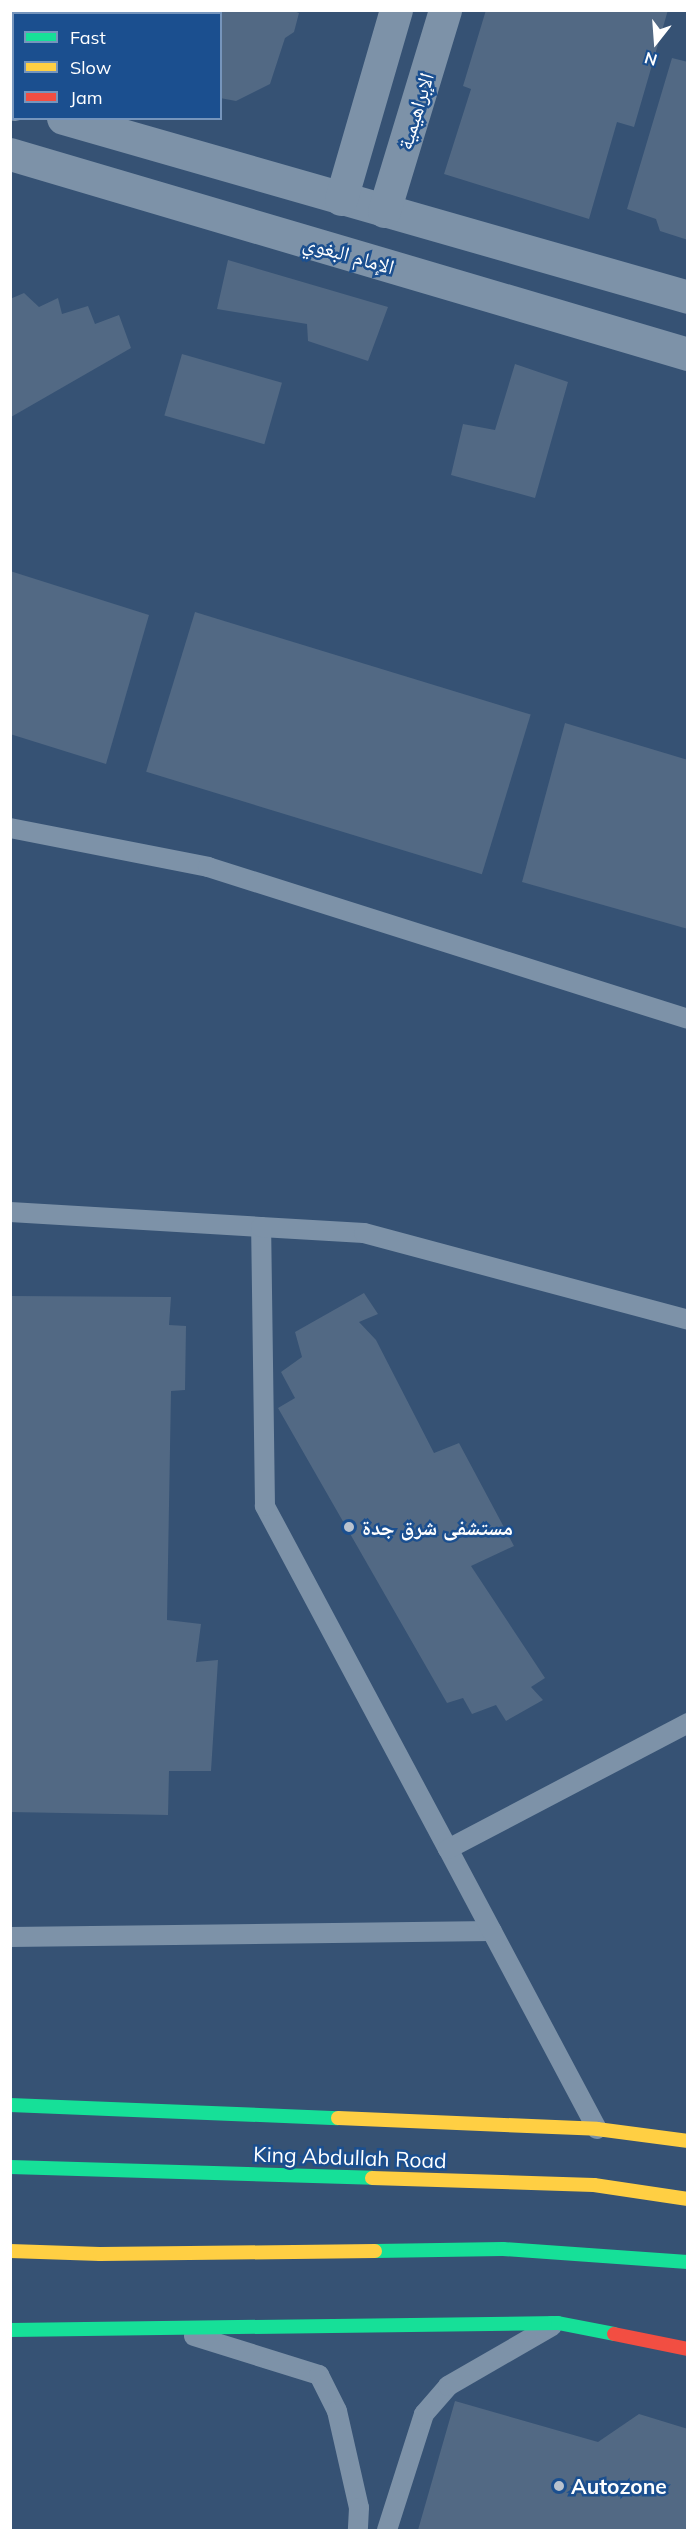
<!DOCTYPE html>
<html>
<head>
<meta charset="utf-8">
<style>
	body { margin:0 }
	#map { position:relative; width:698px; height:2541px; overflow:hidden; background:#365274; font-family:Mulish,"Noto Naskh Arabic",sans-serif }
	div>[style] { position:absolute }
	.building>* { inset:0; background:#526984; transform-origin:0 0 }
	.lane>* { height:20px; margin:-10px; padding:0 10px; transform-origin:10px; border-radius:10px; background:#7d92a8 }
	.street>* { height:33px; margin:-16.5px; padding:0 16.5px; transform-origin:16.5px; border-radius:16.5px; background:#7d92a8 }
	.fast>* { height:14px; margin:-7px; padding:0 7px; transform-origin:7px; border-radius:7px; background:#16e098 }
	.slow>* { height:14px; margin:-7px; padding:0 7px; transform-origin:7px; border-radius:7px; background:#ffcf43 }
	.jam>* { height:14px; margin:-7px; padding:0 7px; transform-origin:7px; border-radius:7px; background:#f24e42 }
	.dots>* { width:16px; height:16px; translate:-50% -50%; box-sizing:border-box; border:3px solid #1b4f8f; border-radius:50% }
	span { translate:-50% -50%; white-space:nowrap; text-align:center; line-height:1.15; -webkit-text-stroke:5px #1b4f8f; paint-order:stroke }
	.street-label { font-size:21px; color:#fff }
	.poi-label { font-size:21px; color:#fff; font-weight:700 }
	.left { translate:0 -50%; text-align:left }
	.frame { position:absolute; inset:0; border:12px solid #fff; pointer-events:none }
	.legend { position:absolute; left:12px; top:12px; width:210px; height:108px; box-sizing:border-box; background:#1b4f8f; border:2px solid #7695bc; margin:0; padding:8px 10px; list-style:none; font-size:18px; color:#fff }
	.legend li { display:flex; align-items:center; gap:12px; height:30px }
	.legend b { width:30px; border:2px solid #7695bc }
	.north { position:absolute; left:626px; top:12px; width:60px; height:60px; -webkit-text-stroke:4px #1b4f8f; paint-order:stroke; rotate:197deg; font-size:16px; font-weight:700; line-height:24px; text-align:center; color:#fff }
	.north::after { content:''; display:block; margin:auto; width:21px; height:27px; background:#fff; clip-path:polygon(50% 0,100% 100%,50% 72%,0 100%) }
</style>
</head>
<body>
<div id="map">
	<div class="building">
		<i style="clip-path:polygon(10px 10px,31px 10px,14px 14px,14px 31px)"></i>
		<i style="clip-path:polygon(58px 10px,159px 10px,157px 14px)"></i>
		<i style="clip-path:polygon(174px 10px,291px 10px,299px 13px,294px 32px,285px 38px,270px 84px,236px 101px,220px 98px,220px 14px,173px 14px)"></i>
		<i style="clip-path:polygon(486px 10px,668px 10px,634px 127px,617px 122px,589px 219px,444px 174px,471px 89px,463px 86px)"></i>
		<i style="clip-path:polygon(672px 58px,688px 62px,688px 240px,660px 231px,656px 219px,627px 209px)"></i>
		<i style="clip-path:polygon(228px 260px,388px 307px,368px 361px,308px 341px,307px 324px,217px 309px)"></i>
		<i style="clip-path:polygon(24px 293px,39px 307px,58px 298px,62px 314px,88px 306px,95px 324px,119px 315px,131px 348px,11px 417px,10px 299px)"></i>
		<i style="left:182px;top:354px;width:104px;height:64px;rotate:16deg"></i>
		<i style="clip-path:polygon(515px 364px,568px 382px,535px 498px,451px 475px,463px 424px,495px 430px)"></i>
		<i style="clip-path:polygon(10px 571px,149px 615px,106px 764px,10px 734px)"></i>
		<i style="left:195px;top:612px;width:351px;height:167px;rotate:17deg"></i>
		<i style="clip-path:polygon(565px 723px,688px 760px,688px 929px,522px 882px)"></i>
		<i style="clip-path:polygon(364px 1293px,378px 1314px,359px 1322px,376px 1340px,434px 1453px,459px 1443px,514px 1546px,471px 1566px,545px 1678px,531px 1687px,543px 1700px,506px 1721px,496px 1705px,472px 1714px,463px 1698px,447px 1703px,278px 1408px,295px 1398px,281px 1372px,302px 1357px,295px 1332px)"></i>
		<i style="clip-path:polygon(10px 1296px,171px 1297px,169px 1325px,186px 1326px,185px 1390px,171px 1391px,167px 1620px,201px 1624px,196px 1662px,218px 1660px,211px 1771px,169px 1771px,168px 1815px,10px 1812px)"></i>
		<i style="clip-path:polygon(455px 2401px,598px 2442px,639px 2414px,688px 2429px,688px 2530px,418px 2530px)"></i>
	</div>
	<div class="lane">
		<i style="left:10px;top:828px;width:202px;rotate:11.1deg"></i>
		<i style="left:208px;top:867px;width:503px;rotate:17.57deg"></i>
		<i style="left:10px;top:1212px;width:251px;rotate:3.4deg"></i>
		<i style="left:448px;top:1849px;width:389px;rotate:-118.1deg"></i>
		<i style="left:265px;top:1506px;width:279px;rotate:-90.8deg"></i>
		<i style="left:261px;top:1227px;width:103px;rotate:3.3deg"></i>
		<i style="left:364px;top:1233px;width:335px;rotate:15deg"></i>
		<i style="left:10px;top:1937px;width:482px;rotate:-0.7deg"></i>
		<i style="left:597px;top:2129px;width:317px;rotate:-118deg"></i>
		<i style="left:448px;top:1849px;width:271px;rotate:-27.7deg"></i>
		<i style="left:194px;top:2336px;width:131px;rotate:17.3deg"></i>
		<i style="left:319px;top:2375px;width:40px;rotate:63.4deg"></i>
		<i style="left:337px;top:2411px;width:99px;rotate:77.2deg"></i>
		<i style="left:359px;top:2508px;width:22px;rotate:93deg"></i>
		<i style="left:387px;top:2530px;width:122px;rotate:-72.3deg"></i>
		<i style="left:424px;top:2414px;width:37px;rotate:-49deg"></i>
		<i style="left:448px;top:2386px;width:120px;rotate:-30deg"></i>
	</div>
	<div class="street">
		<i style="left:10px;top:103px;width:4px;rotate:14deg"></i>
		<i style="left:63px;top:118px;width:650px;rotate:15.98deg"></i>
		<i style="left:10px;top:154px;width:707px;rotate:16.44deg"></i>
		<i style="left:341px;top:199px;width:197px;rotate:-73.8deg"></i>
		<i style="left:384px;top:211px;width:210px;rotate:-73.1deg"></i>
	</div>
	<div class="fast">
		<i style="left:10px;top:2105px;width:328px;rotate:2.3deg"></i>
		<i style="left:10px;top:2167px;width:362px;rotate:1.7deg"></i>
		<i style="left:375px;top:2251px;width:128px;rotate:-0.9deg"></i>
		<i style="left:503px;top:2249px;width:185px;rotate:4deg"></i>
		<i style="left:10px;top:2330px;width:548px;rotate:-0.73deg"></i>
		<i style="left:558px;top:2323px;width:57px;rotate:11.1deg"></i>
	</div>
	<div class="slow">
		<i style="left:338px;top:2118px;width:259px;rotate:2.4deg"></i>
		<i style="left:597px;top:2129px;width:92px;rotate:7.5deg"></i>
		<i style="left:372px;top:2178px;width:222px;rotate:1.8deg"></i>
		<i style="left:594px;top:2185px;width:95px;rotate:8.5deg"></i>
		<i style="left:10px;top:2251px;width:90px;rotate:1.9deg"></i>
		<i style="left:100px;top:2254px;width:275px;rotate:-0.6deg"></i>
	</div>
	<div class="jam">
		<i style="left:614px;top:2334px;width:76px;rotate:11.5deg"></i>
	</div>
	<div class="dots">
		<i style="left:349px;top:1527px;background:#b9c2ce"></i>
		<i style="left:559px;top:2486px;background:#b9c2ce"></i>
	</div>
	<div class="street-label">
		<span style="left:415px;top:111px;rotate:-73deg">الإبراهيمية</span>
		<span style="left:349px;top:254px;rotate:16deg">الإمام البغوي</span>
		<span style="left:350px;top:2157px;rotate:2deg">King Abdullah Road</span>
	</div>
	<div class="poi-label">
		<span class="left" style="left:362px;top:1527px">مستشفى شرق جدة</span>
		<span class="left" style="left:571px;top:2486px">Autozone</span>
	</div>
	<div class="frame"></div>
	<ul class="legend">
	<li><b style="height:8px;background:#16e098"></b>Fast</li>
	<li><b style="height:8px;background:#ffcf43"></b>Slow</li>
	<li><b style="height:8px;background:#f24e42"></b>Jam</li>
	</ul>
	<div class="north">N</div>
</div>
</body>
</html>
